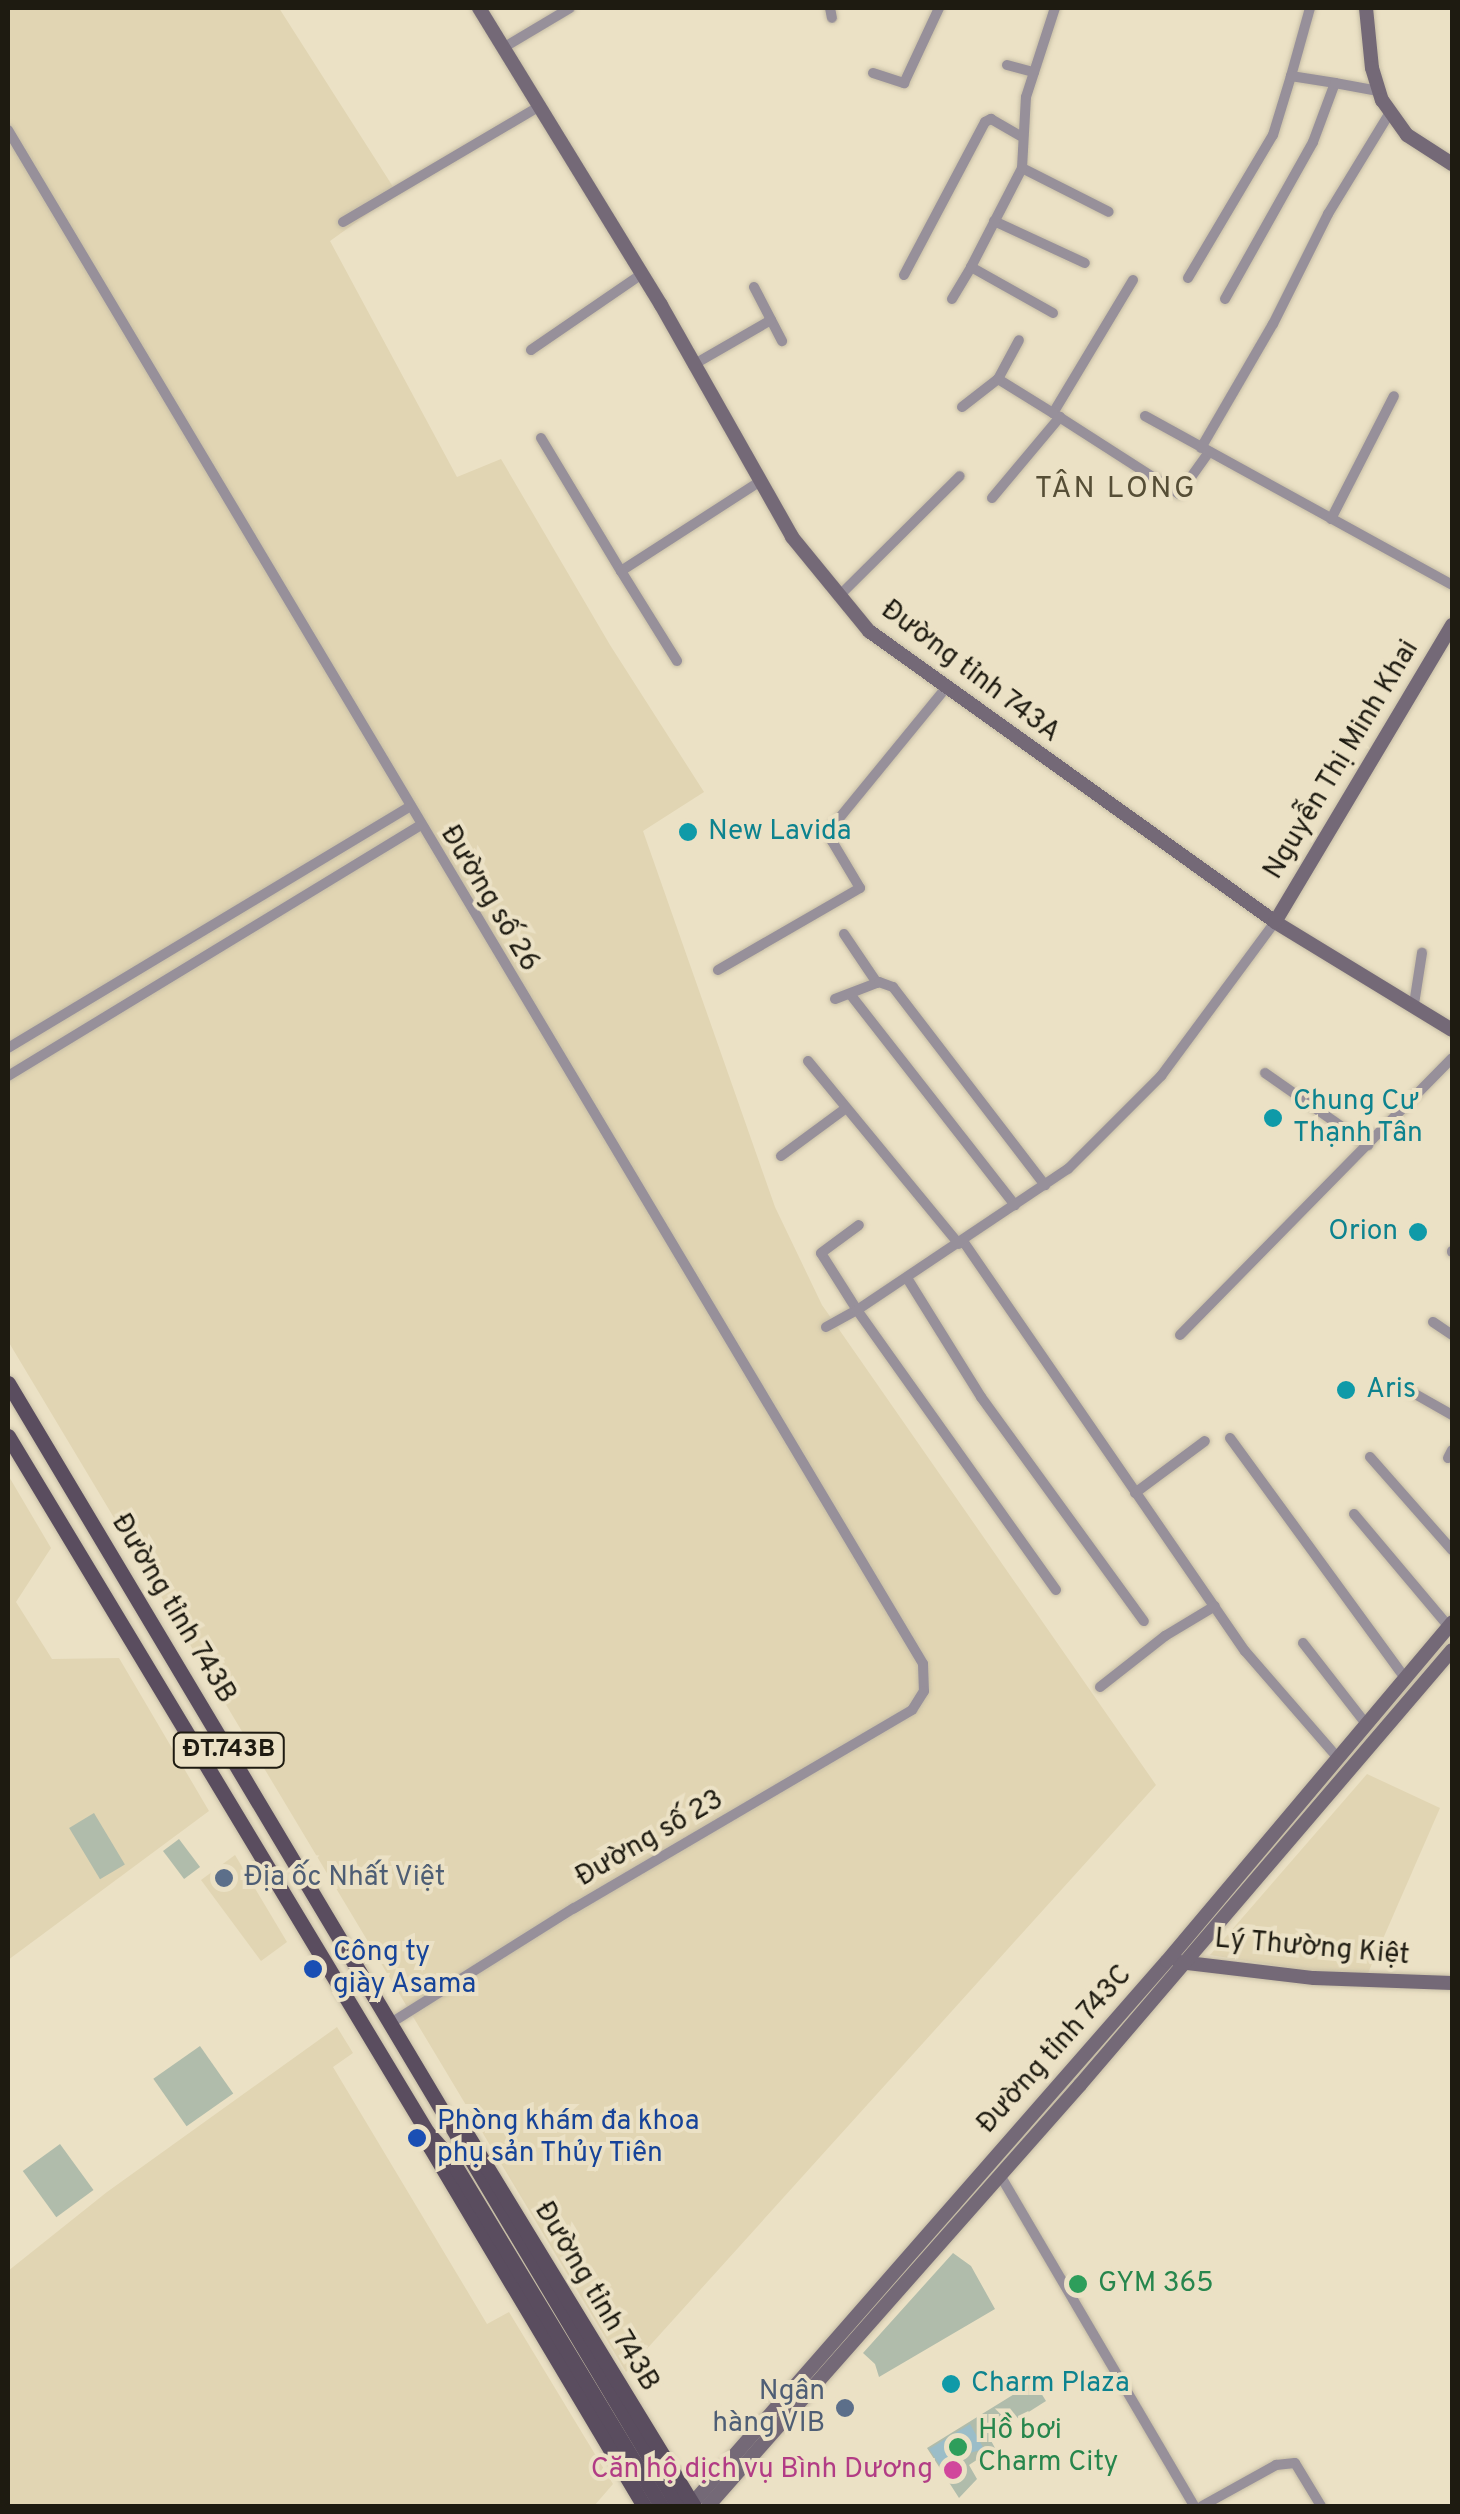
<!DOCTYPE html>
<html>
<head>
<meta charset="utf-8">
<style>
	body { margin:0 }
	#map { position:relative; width:1460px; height:2514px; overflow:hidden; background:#ebe1c5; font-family:Overpass,sans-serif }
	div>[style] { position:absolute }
	.built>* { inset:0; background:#e1d5b3 }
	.green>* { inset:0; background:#b0bcab; transform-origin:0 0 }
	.water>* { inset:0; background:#9bbdc8 }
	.roads { filter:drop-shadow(0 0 2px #c6bda5) drop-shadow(0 0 2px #c6bda5) }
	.minor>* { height:10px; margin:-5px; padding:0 5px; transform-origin:5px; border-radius:5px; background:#97909a }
	.secondary>* { height:14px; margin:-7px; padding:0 7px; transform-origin:7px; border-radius:7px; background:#746977 }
	.primary>* { height:15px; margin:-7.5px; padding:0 7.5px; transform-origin:7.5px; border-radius:7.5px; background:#5a4d5f }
	.dots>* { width:28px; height:28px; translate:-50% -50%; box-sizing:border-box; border:5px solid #ebe1c5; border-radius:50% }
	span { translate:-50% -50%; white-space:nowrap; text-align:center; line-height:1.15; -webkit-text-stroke:8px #ebe1c5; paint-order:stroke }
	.shield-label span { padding:2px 8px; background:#ebe1c5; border:2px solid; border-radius:8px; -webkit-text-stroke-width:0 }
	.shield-label { font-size:25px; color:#1e1b11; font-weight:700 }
	.street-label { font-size:28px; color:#1e1b11 }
	.culture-label { font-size:28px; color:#0d838f }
	.left { translate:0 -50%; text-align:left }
	.right { translate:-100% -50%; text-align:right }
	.service-label { font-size:28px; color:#4e5e75 }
	.transit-label { font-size:28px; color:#164399 }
	.leisure-label { font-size:28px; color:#27864d }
	.hotel-label { font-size:28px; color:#b23c85 }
	.neighbourhood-label { font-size:30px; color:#564e36; letter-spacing:2.5px }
	.frame { position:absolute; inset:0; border:10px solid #1e1b11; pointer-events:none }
</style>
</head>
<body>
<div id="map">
	<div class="built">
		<i style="clip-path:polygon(8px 8px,279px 8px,397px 193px,330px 241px,457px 477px,501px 459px,610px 645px,704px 792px,643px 831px,775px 1207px,822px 1305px,1156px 1785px,626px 2372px,8px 1341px)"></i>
		<i style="clip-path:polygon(8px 1475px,51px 1548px,16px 1602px,52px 1659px,119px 1658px,209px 1811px,8px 1960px)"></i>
		<i style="clip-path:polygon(1367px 1774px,1440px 1808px,1365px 1980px,1210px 1955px)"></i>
		<i style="clip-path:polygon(235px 1855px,287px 1942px,261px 1961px,201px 1880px)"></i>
		<i style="clip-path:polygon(337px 2027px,353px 2053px,333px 2067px,487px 2324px,509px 2312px,613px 2484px,594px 2506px,8px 2506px,8px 2271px,107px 2192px)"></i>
	</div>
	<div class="green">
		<i style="left:94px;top:1813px;width:60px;height:29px;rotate:59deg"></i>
		<i style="left:179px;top:1839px;width:35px;height:20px;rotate:53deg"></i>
		<i style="left:200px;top:2046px;width:58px;height:57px;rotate:55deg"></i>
		<i style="left:60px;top:2144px;width:57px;height:46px;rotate:54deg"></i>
		<i style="clip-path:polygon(953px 2253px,971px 2266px,995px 2309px,879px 2377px,875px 2364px,863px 2353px)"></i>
		<i style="clip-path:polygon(1034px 2382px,1046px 2401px,989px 2437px,995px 2448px,969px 2465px,977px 2479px,959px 2498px,927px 2448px)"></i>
	</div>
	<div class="water">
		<i style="clip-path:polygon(970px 2424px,984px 2449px,966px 2454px,945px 2473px,929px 2449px)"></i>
	</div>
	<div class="roads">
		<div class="minor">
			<i style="left:830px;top:8px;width:10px;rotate:79deg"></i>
			<i style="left:503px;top:48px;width:78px;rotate:-30.8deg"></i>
			<i style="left:1007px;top:65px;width:28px;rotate:15deg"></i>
			<i style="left:873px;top:73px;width:33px;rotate:18deg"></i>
			<i style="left:904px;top:83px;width:83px;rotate:-65deg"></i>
			<i style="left:1291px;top:76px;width:71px;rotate:-74.4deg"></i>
			<i style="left:8px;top:130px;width:1786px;rotate:59.18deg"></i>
			<i style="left:923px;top:1664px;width:27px;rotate:88deg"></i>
			<i style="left:924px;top:1691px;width:22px;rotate:122deg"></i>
			<i style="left:912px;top:1710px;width:392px;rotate:149.6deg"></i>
			<i style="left:574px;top:1908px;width:215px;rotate:147.9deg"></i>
			<i style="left:1022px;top:168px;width:97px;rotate:26.8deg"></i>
			<i style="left:994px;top:221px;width:100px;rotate:24.8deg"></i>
			<i style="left:343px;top:222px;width:229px;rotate:-30.5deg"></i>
			<i style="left:904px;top:275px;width:173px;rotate:-62.1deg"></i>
			<i style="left:985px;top:122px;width:7px;rotate:-27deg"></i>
			<i style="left:991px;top:119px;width:34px;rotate:30deg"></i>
			<i style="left:1188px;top:278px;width:166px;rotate:-59.3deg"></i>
			<i style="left:1273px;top:135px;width:62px;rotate:-73deg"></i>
			<i style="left:1291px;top:76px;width:45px;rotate:9deg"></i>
			<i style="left:1133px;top:280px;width:155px;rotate:121deg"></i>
			<i style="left:1053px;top:413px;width:150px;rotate:32.7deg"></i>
			<i style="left:1179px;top:494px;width:52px;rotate:-54.5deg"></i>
			<i style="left:754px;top:287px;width:61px;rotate:62.6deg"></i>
			<i style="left:952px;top:299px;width:37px;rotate:-59deg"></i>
			<i style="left:1225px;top:299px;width:180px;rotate:-60.7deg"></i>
			<i style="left:1313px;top:142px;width:63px;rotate:-69.6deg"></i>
			<i style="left:1335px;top:83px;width:44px;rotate:10.5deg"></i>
			<i style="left:1053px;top:313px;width:94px;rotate:-150.7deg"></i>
			<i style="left:971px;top:267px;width:111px;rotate:-62.7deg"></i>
			<i style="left:1022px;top:168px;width:71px;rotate:-86.8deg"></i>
			<i style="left:1026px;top:97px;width:94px;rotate:-72deg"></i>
			<i style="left:531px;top:350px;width:135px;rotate:-34.4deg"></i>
			<i style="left:693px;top:365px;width:90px;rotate:-30deg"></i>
			<i style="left:998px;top:379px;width:44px;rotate:-61.7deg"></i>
			<i style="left:962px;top:407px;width:46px;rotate:-37.9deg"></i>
			<i style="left:998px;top:379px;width:65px;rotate:31.7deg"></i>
			<i style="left:1145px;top:416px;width:350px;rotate:28.8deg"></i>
			<i style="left:541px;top:438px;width:155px;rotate:59deg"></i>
			<i style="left:621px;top:571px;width:164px;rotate:-32.8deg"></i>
			<i style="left:1201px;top:448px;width:143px;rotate:-59.9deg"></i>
			<i style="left:1273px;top:324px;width:123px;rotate:-63.4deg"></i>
			<i style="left:1328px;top:214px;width:117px;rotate:-58.6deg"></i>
			<i style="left:992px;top:498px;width:106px;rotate:-50deg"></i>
			<i style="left:1331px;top:519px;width:138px;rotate:-62.9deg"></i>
			<i style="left:621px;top:571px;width:106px;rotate:58.1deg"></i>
			<i style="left:839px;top:596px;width:170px;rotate:-44.8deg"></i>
			<i style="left:844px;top:934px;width:59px;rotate:56deg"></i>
			<i style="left:718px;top:970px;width:164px;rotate:-30deg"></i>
			<i style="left:860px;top:888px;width:55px;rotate:-120.8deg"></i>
			<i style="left:832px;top:841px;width:14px;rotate:-90deg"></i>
			<i style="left:832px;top:827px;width:178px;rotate:-50.7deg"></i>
			<i style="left:850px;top:994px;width:268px;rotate:52deg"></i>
			<i style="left:835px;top:999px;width:47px;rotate:-21.1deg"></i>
			<i style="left:879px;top:982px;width:15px;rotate:20deg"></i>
			<i style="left:893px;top:987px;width:250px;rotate:52.5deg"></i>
			<i style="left:1414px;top:1004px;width:52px;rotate:-81.1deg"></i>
			<i style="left:8px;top:1048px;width:466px;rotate:-31deg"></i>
			<i style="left:808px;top:1061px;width:237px;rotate:50.5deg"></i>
			<i style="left:1265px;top:1073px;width:126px;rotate:35deg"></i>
			<i style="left:8px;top:1076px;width:481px;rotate:-31.3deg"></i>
			<i style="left:781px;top:1156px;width:81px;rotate:-36.4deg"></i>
			<i style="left:963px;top:1241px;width:498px;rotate:55.5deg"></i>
			<i style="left:1245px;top:1651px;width:140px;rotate:49deg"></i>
			<i style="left:1452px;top:1251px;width:1px;rotate:90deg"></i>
			<i style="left:907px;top:1278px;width:140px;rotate:58.1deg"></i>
			<i style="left:981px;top:1397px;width:277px;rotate:54deg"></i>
			<i style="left:1433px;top:1322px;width:23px;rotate:34deg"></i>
			<i style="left:826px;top:1327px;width:35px;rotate:-29deg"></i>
			<i style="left:857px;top:1310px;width:67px;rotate:-122.3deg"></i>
			<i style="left:821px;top:1253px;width:47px;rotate:-36.4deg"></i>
			<i style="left:1180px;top:1335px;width:388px;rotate:-45.5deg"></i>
			<i style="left:1408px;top:1390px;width:51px;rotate:29.6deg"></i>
			<i style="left:1230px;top:1438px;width:297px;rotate:53.9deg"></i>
			<i style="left:1370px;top:1457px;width:124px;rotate:48.6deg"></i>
			<i style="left:1448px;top:1458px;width:9px;rotate:-63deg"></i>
			<i style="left:1135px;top:1493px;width:87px;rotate:-36.6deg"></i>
			<i style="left:1354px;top:1514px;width:148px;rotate:49.9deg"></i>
			<i style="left:1056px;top:1590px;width:344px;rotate:-125.4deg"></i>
			<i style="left:857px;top:1310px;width:254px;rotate:-33.8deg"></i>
			<i style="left:1068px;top:1169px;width:132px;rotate:-45deg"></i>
			<i style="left:1161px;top:1076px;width:192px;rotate:-53.5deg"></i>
			<i style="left:1303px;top:1643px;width:103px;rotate:52.1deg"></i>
			<i style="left:1100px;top:1687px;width:83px;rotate:-38.1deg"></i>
			<i style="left:1165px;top:1636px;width:58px;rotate:-31deg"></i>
			<i style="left:1000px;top:2175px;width:384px;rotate:59.6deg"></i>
			<i style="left:1202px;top:2506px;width:85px;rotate:-29deg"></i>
			<i style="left:1276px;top:2465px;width:19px;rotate:-6deg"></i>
			<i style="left:1295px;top:2463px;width:50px;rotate:58.8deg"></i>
		</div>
		<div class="secondary">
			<i style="left:479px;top:8px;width:348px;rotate:58.5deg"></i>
			<i style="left:661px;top:305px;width:266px;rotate:60.5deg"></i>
			<i style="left:792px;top:537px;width:122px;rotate:50.7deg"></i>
			<i style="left:869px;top:631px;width:500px;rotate:35.6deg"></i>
			<i style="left:1275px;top:922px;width:207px;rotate:31.4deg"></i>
			<i style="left:1366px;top:8px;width:60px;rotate:84.3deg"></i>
			<i style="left:1372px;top:68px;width:34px;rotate:73deg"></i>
			<i style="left:1382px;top:100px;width:43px;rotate:54.5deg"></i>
			<i style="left:1407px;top:135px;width:54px;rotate:32.8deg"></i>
			<i style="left:1275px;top:922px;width:346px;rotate:-59.2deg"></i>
			<i style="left:1179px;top:1962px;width:136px;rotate:6.8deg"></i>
			<i style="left:1314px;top:1978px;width:138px;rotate:2.1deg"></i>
			<i style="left:690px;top:2506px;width:724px;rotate:-48.81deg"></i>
			<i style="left:1167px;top:1961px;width:443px;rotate:-49.9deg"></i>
			<i style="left:708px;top:2506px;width:562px;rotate:-48.54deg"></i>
			<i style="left:1080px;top:2085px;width:572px;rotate:-49.46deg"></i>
		</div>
		<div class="primary">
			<i style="left:8px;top:1383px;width:1308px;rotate:59.18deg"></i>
			<i style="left:8px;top:1436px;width:812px;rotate:58.95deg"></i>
			<i style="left:427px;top:2132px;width:15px;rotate:79deg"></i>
			<i style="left:430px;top:2147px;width:418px;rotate:59.2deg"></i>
			<i style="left:449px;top:2119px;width:17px;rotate:33deg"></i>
			<i style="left:463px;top:2128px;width:443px;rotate:58.6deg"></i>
			<i style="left:427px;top:2132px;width:36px;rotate:48deg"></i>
			<i style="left:451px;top:2159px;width:406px;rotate:58.8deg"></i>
		</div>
	</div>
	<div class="dots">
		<i style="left:688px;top:832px;background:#0f9aa8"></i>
		<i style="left:1273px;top:1118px;background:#0f9aa8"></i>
		<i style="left:1418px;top:1232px;background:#0f9aa8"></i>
		<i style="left:1346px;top:1390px;background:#0f9aa8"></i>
		<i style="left:224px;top:1878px;background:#5c6f8a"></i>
		<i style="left:313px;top:1969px;background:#1a4fb4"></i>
		<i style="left:417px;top:2138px;background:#1a4fb4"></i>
		<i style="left:1078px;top:2284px;background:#2e9e5b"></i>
		<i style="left:951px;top:2384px;background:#0f9aa8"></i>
		<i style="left:845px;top:2408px;background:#5c6f8a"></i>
		<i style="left:958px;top:2447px;background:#2e9e5b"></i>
		<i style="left:953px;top:2470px;background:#d1479c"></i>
	</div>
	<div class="shield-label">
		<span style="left:229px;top:1750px">ĐT.743B</span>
	</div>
	<div class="street-label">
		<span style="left:970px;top:672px;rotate:37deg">Đường tỉnh 743A</span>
		<span style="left:1342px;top:760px;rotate:-59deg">Nguyễn Thị Minh Khai</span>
		<span style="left:489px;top:899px;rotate:59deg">Đường số 26</span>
		<span style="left:173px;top:1609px;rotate:59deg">Đường tỉnh 743B</span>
		<span style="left:650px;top:1839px;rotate:-30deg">Đường số 23</span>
		<span style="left:1312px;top:1948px;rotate:5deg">Lý Thường Kiệt</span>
		<span style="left:1055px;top:2050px;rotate:-48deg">Đường tỉnh 743C</span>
		<span style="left:596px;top:2297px;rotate:59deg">Đường tỉnh 743B</span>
	</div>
	<div class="culture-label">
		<span class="left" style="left:708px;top:832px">New Lavida</span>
		<span class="left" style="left:1293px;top:1118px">Chung Cư<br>Thạnh Tân</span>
		<span class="right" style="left:1398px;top:1232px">Orion</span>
		<span class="left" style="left:1366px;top:1390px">Aris</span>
		<span class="left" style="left:971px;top:2384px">Charm Plaza</span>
	</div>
	<div class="service-label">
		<span class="left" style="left:244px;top:1878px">Địa ốc Nhất Việt</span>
		<span class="right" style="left:825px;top:2408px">Ngân<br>hàng VIB</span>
	</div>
	<div class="transit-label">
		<span class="left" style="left:333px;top:1969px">Công ty<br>giày Asama</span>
		<span class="left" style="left:437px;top:2138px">Phòng khám đa khoa<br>phụ sản Thủy Tiên</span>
	</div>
	<div class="leisure-label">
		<span class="left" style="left:1098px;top:2284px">GYM 365</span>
		<span class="left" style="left:978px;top:2447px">Hồ bơi<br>Charm City</span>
	</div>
	<div class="hotel-label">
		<span class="right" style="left:933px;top:2470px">Căn hộ dịch vụ Bình Dương</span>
	</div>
	<div class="neighbourhood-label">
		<span style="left:1116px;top:490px">TÂN LONG</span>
	</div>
	<div class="frame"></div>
</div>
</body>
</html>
